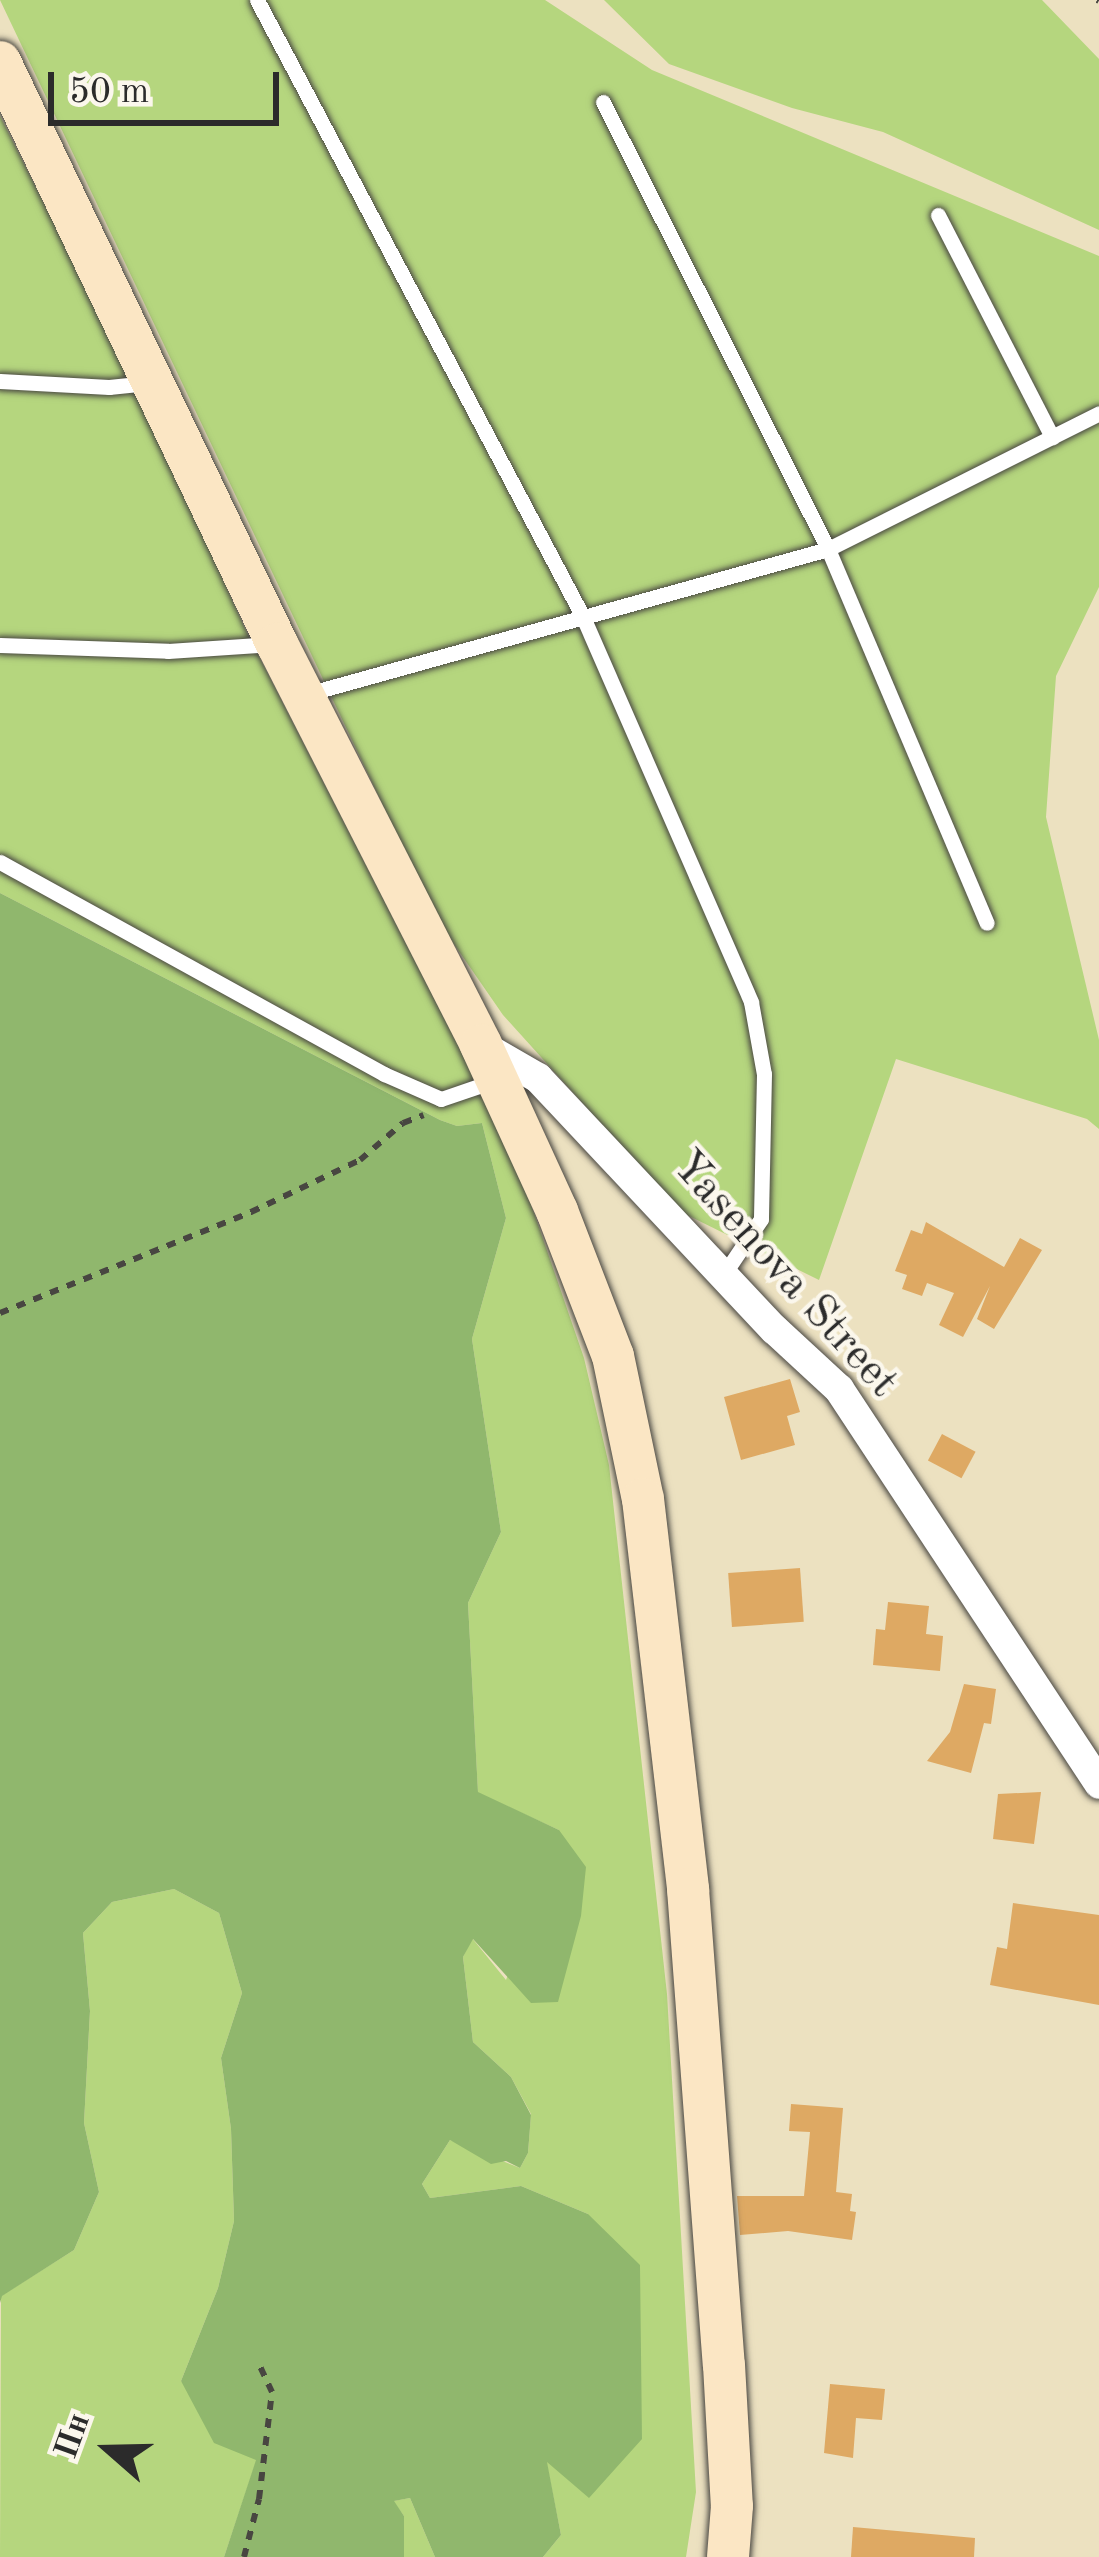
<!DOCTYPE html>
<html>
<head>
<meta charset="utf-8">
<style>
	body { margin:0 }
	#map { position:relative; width:1099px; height:2557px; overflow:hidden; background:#ece1c0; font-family:"Old Standard TT",serif }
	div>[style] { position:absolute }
	.green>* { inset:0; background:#b5d67e }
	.forest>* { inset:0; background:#90b76d }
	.building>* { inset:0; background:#dea963; transform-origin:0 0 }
	.path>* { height:6px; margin-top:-3px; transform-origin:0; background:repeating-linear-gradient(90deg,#484641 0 9px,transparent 0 18px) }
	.roads { filter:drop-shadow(0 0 3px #484641) drop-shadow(0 0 3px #484641) }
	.lane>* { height:15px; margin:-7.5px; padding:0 7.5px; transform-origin:7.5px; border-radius:7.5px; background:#fff }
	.street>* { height:30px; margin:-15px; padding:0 15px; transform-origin:15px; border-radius:15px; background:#fff }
	.secondary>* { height:42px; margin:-21px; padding:0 21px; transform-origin:21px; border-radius:21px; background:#fbe6c4 }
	span { translate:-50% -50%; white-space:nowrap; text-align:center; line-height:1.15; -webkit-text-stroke:9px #fbf7ec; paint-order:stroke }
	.street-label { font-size:45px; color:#2b2b2b }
	.north { position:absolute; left:48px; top:2389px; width:120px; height:120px; -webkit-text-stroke:9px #fbf7ec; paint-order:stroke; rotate:290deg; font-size:33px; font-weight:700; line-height:48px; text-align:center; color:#2b2b2b }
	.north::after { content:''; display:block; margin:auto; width:42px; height:54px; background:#2b2b2b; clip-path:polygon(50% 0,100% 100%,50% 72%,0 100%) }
	.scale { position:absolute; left:48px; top:72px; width:231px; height:54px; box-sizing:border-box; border:6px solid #2b2b2b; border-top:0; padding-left:15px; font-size:36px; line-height:42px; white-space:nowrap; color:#2b2b2b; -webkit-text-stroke:9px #fbf7ec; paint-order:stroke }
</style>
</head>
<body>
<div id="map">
	<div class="green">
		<i style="clip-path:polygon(0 0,545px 0,652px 70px,1099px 256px,1099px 587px,1056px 676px,1046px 817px,1099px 1040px,1099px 1129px,1087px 1119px,896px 1059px,819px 1280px,681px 1212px,503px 1015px,438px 921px)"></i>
		<i style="clip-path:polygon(604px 0,1042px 0,1099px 59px,1099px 230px,883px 132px,792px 108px,669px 64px)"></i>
		<i style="clip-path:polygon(0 116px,129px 373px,247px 633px,484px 1096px,502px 1120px,584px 1358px,609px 1465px,667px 1994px,696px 2492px,686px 2557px,543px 2557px,561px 2535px,546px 2460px,588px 2214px,521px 2186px,430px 2198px,422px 2184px,450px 2140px,520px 2168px,528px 2153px,531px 2114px,511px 2077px,473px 2042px,463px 1957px,472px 1938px,506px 1980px,559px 1830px,478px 1793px,468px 1603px,501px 1532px,472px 1339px,506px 1218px,482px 1123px,457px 1126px,440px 1120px,0 893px)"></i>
		<i style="clip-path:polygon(174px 1889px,219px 1913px,242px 1993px,221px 2058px,231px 2129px,234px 2221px,218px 2288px,181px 2381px,257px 2459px,224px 2557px,0 2557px,1px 2296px,74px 2250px,99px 2192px,84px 2123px,90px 2011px,83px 1933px,112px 1902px)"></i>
		<i style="clip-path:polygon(410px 2498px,435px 2557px,404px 2557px,404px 2516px,393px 2501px)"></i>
	</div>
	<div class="forest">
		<i style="clip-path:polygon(0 893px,440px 1120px,457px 1126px,482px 1123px,506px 1218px,472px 1339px,501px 1532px,468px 1603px,478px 1792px,559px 1830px,586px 1867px,581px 1916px,558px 2002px,531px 2003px,473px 1939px,463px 1957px,473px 2042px,511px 2077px,531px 2115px,528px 2153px,520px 2168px,506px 2161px,491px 2164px,450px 2140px,422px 2184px,430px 2198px,521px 2186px,588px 2214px,640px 2265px,642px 2439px,589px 2498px,547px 2462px,561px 2535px,543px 2557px,435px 2557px,410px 2498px,394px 2501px,404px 2516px,404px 2557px,224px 2557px,256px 2460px,214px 2443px,181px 2381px,218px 2288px,234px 2221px,231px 2129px,221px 2058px,242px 1993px,219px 1913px,174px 1889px,112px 1902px,83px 1933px,90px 2011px,84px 2123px,99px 2192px,74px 2250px,2px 2296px,0 2303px)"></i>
	</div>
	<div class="building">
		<i style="clip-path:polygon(926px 1222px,1004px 1267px,1020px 1238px,1042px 1250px,994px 1329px,977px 1319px,990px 1286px,963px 1337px,939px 1325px,954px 1293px,927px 1283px,922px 1296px,902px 1289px,907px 1275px,895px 1271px,911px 1230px,922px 1234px)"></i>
		<i style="clip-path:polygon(790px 1379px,800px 1412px,787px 1416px,795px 1445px,741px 1460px,724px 1397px)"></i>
		<i style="left:942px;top:1434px;width:38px;height:30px;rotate:28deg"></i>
		<i style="left:800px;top:1568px;width:54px;height:72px;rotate:86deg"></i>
		<i style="clip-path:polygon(888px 1602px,929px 1606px,926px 1634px,943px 1636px,940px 1671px,873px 1665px,876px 1629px,885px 1630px)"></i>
		<i style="clip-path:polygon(964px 1684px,996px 1689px,991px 1724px,984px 1723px,971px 1773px,927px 1761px,950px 1732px)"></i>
		<i style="clip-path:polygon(1041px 1792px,1034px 1844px,993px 1839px,998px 1794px)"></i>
		<i style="clip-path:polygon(1013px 1903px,1099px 1915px,1099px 2005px,990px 1985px,997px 1947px,1007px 1949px)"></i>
		<i style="clip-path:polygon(791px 2104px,843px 2108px,836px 2192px,852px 2194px,850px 2211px,856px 2212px,852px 2240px,788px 2231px,740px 2235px,737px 2196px,804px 2196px,810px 2132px,789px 2131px)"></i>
		<i style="clip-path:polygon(830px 2384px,885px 2389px,882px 2420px,856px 2418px,853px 2458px,824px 2453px)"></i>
		<i style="clip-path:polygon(853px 2527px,975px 2538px,974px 2557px,851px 2557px)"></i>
	</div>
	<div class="path">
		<i style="left:1097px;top:0;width:2px;rotate:27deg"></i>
		<i style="left:0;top:1313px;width:271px;rotate:-21.9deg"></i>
		<i style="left:251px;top:1212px;width:121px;rotate:-25.5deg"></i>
		<i style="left:360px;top:1160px;width:57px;rotate:-40.7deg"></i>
		<i style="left:403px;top:1123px;width:22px;rotate:-21deg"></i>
		<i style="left:244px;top:2557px;width:60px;rotate:-75.5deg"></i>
		<i style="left:259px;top:2499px;width:108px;rotate:-83.1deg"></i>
		<i style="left:272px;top:2392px;width:31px;rotate:-115deg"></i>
	</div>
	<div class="roads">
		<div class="lane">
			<i style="left:257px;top:0;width:698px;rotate:62.15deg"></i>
			<i style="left:583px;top:617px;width:420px;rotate:66.4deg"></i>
			<i style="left:751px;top:1002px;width:73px;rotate:79.8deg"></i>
			<i style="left:764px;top:1074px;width:145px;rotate:91.2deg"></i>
			<i style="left:761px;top:1219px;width:66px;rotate:123.9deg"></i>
			<i style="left:603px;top:102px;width:500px;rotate:63.28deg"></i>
			<i style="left:828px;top:549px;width:406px;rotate:67deg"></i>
			<i style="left:938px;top:215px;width:250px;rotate:62.8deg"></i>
			<i style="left:0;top:381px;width:109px;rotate:3.2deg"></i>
			<i style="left:109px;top:387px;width:39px;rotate:-6deg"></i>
			<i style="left:0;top:645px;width:168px;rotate:2deg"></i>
			<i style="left:168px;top:651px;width:105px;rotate:-3.8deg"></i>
			<i style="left:307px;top:694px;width:541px;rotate:-15.55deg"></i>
			<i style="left:828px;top:549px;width:303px;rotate:-26.6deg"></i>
			<i style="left:0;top:862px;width:439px;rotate:28.9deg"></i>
			<i style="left:384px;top:1074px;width:62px;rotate:23.7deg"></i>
			<i style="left:441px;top:1099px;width:56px;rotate:-18.8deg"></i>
		</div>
		<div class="street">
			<i style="left:481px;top:1045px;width:66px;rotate:30.1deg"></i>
			<i style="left:538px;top:1078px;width:346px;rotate:46.8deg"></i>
			<i style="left:775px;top:1330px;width:87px;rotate:42.7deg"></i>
			<i style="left:839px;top:1389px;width:473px;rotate:56.6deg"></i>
		</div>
		<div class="secondary">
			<i style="left:0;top:62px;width:645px;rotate:64.55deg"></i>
			<i style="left:277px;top:644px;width:450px;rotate:63deg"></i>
			<i style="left:481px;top:1045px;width:183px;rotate:65.4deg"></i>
			<i style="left:557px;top:1211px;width:155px;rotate:68.9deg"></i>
			<i style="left:613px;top:1356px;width:146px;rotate:78.2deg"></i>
			<i style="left:643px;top:1499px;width:393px;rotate:83.4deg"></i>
			<i style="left:688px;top:1889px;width:477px;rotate:85.7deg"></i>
			<i style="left:724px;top:2365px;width:141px;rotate:86.8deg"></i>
			<i style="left:732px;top:2506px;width:51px;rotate:94.5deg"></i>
		</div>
	</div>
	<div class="street-label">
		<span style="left:784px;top:1275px;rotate:48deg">Yasenova Street</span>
	</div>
	<div class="north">Пн</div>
	<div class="scale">50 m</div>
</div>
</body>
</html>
